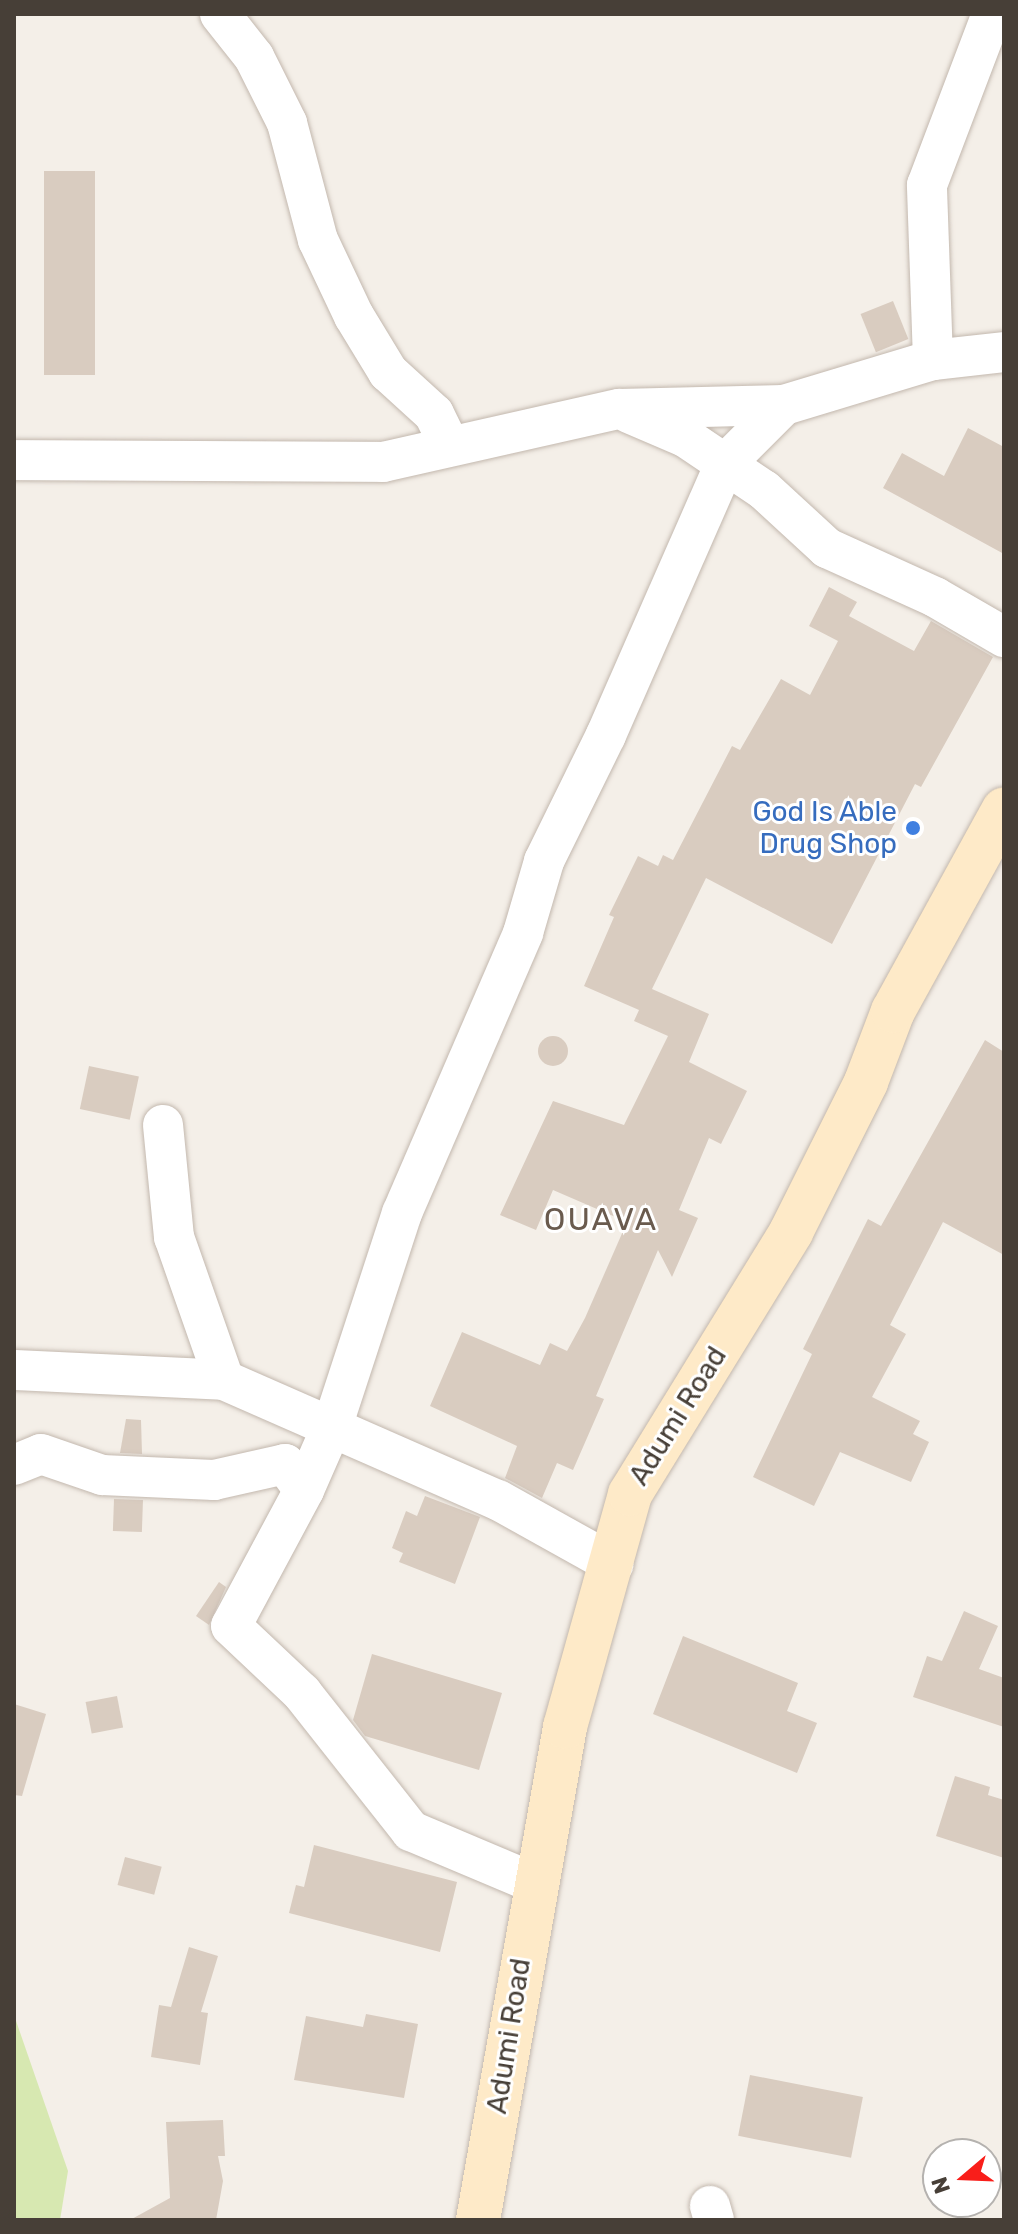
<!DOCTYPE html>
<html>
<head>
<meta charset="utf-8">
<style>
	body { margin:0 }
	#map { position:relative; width:1018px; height:2234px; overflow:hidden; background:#f4efe8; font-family:Rubik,sans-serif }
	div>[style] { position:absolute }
	.green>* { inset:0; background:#d7e8b1 }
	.building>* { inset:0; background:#d9ccc0; transform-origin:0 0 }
	.round { border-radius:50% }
	.roads { filter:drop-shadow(0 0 2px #c3b8ae) drop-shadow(0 0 2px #c3b8ae) }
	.street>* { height:40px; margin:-20px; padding:0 20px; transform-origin:20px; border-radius:20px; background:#fff }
	.secondary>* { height:44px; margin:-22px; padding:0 22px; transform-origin:22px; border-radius:22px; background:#feeac8 }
	.dots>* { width:22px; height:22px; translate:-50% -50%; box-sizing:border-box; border:4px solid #fff; border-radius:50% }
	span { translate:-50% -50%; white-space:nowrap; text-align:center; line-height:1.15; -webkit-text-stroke:6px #fff; paint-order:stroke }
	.shop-label { font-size:28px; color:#366cbe }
	.right { translate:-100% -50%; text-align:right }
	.street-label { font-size:28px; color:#473f37 }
	.quarter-label { font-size:32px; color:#6a5b4e; letter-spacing:2px }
	.frame { position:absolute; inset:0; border:16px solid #473f37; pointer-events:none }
	.north { position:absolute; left:922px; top:2138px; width:80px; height:80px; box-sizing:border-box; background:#fff; border:2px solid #b5b2af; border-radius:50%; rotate:251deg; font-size:22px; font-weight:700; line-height:32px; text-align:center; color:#473f37 }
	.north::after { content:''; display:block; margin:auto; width:28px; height:36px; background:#f91e1a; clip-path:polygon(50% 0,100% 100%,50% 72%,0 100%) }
</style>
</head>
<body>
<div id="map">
	<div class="green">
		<i style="clip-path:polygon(14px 2015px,68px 2171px,60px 2220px,14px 2220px)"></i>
	</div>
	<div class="building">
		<i style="left:44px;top:171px;width:51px;height:204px"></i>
		<i style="left:893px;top:301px;width:41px;height:35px;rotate:68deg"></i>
		<i style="clip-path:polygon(968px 428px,1004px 447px,1004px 554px,883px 488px,902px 453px,944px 476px)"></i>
		<i style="clip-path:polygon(829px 587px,857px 602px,849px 616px,914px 651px,931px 621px,993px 657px,921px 787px,915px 784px,832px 944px,706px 878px,652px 989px,709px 1014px,689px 1062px,747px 1091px,721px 1144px,709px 1138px,679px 1210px,698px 1218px,672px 1277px,658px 1250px,596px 1396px,604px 1399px,573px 1470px,557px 1463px,542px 1498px,505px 1478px,517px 1446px,430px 1406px,462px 1332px,540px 1365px,550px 1343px,567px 1351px,585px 1318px,627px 1222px,553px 1190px,536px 1230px,500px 1215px,553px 1101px,624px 1125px,668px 1036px,634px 1021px,639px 1010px,584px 986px,614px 917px,609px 915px,638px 856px,658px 866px,663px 855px,673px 860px,732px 746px,740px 750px,781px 679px,810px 695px,838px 641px,809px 626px)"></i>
		<i class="round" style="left:538px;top:1036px;width:30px;height:30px"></i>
		<i style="clip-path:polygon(985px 1040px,1004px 1052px,1004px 1255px,943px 1222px,890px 1325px,906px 1334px,872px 1397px,920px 1421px,913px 1434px,929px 1442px,911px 1482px,840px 1452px,814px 1506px,753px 1477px,812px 1354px,803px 1349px,868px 1219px,881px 1226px)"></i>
		<i style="left:89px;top:1066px;width:51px;height:44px;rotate:12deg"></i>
		<i style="clip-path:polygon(126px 1419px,141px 1420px,142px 1454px,120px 1453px)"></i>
		<i style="clip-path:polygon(425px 1496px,480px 1517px,455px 1584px,399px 1562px,403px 1553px,392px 1548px,406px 1511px,417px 1516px)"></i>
		<i style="left:114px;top:1499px;width:29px;height:32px;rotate:2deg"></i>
		<i style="clip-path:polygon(219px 1582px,226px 1587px,209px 1625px,196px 1616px)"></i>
		<i style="clip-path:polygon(964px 1611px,998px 1626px,979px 1669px,1004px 1678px,1004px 1727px,913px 1697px,927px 1656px,942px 1661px)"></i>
		<i style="clip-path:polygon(683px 1636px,798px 1683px,787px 1711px,817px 1723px,797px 1773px,653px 1714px)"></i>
		<i style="clip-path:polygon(372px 1654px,502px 1693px,479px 1770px,365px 1736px,353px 1720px)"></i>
		<i style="left:117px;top:1696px;width:32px;height:32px;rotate:79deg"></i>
		<i style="clip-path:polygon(14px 1704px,46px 1714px,22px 1796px,14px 1795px)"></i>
		<i style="clip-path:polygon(955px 1776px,990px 1787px,988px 1795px,1004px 1800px,1004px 1858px,936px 1836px)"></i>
		<i style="clip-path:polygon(314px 1845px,457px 1882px,440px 1952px,289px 1913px,296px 1885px,304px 1887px)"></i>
		<i style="left:125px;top:1857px;width:38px;height:29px;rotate:15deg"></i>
		<i style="clip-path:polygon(189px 1947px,218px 1956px,201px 2012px,208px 2013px,200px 2065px,151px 2057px,159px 2005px,171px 2007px)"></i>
		<i style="clip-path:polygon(366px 2014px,418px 2024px,404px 2098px,294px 2080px,306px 2016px,363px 2027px)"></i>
		<i style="left:750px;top:2075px;width:115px;height:62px;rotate:11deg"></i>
		<i style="clip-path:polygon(223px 2120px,225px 2156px,218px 2156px,223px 2181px,216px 2220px,130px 2220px,170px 2198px,166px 2122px)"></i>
	</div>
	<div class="roads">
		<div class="street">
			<i style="left:220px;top:14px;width:55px;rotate:51.7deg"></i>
			<i style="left:254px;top:57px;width:74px;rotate:63.4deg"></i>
			<i style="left:287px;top:123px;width:121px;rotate:75.2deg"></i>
			<i style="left:318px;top:240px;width:84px;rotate:64.7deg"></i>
			<i style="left:354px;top:316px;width:66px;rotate:58.7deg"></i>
			<i style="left:388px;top:372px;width:62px;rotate:42.4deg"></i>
			<i style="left:434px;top:414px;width:32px;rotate:64deg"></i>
			<i style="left:933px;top:360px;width:175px;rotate:-92deg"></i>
			<i style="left:927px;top:185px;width:183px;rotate:-69.2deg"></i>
			<i style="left:629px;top:413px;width:61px;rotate:23.2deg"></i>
			<i style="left:685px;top:437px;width:95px;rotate:33.9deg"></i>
			<i style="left:764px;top:490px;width:86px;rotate:42.6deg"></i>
			<i style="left:827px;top:548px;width:119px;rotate:24.4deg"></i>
			<i style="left:935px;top:597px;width:80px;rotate:30.1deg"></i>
			<i style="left:14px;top:460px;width:369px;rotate:0.3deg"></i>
			<i style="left:383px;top:462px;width:242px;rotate:-12.7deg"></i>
			<i style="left:619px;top:409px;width:165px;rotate:-1.4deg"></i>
			<i style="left:784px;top:405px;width:156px;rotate:-16.8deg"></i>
			<i style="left:933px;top:360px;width:71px;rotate:-6.4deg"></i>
			<i style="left:163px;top:1125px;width:113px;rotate:84.4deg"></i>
			<i style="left:174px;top:1237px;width:151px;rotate:70.7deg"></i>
			<i style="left:14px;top:1370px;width:210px;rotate:2.7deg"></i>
			<i style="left:224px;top:1380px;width:299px;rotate:23.7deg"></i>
			<i style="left:498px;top:1500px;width:132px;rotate:29.1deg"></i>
			<i style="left:14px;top:1465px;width:29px;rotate:-22deg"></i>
			<i style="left:41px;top:1454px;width:65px;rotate:19deg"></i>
			<i style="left:102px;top:1475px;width:112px;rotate:2.6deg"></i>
			<i style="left:214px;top:1480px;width:73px;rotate:-12.7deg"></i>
			<i style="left:285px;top:1464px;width:32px;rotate:54deg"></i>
			<i style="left:304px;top:1490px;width:154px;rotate:118.2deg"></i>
			<i style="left:231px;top:1626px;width:98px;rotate:43.3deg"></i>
			<i style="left:302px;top:1693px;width:176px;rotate:51.7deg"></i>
			<i style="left:411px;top:1831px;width:134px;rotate:22.9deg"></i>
			<i style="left:304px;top:1490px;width:72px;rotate:-66.3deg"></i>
			<i style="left:333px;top:1424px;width:222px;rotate:-71.9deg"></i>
			<i style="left:402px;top:1213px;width:305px;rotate:-66.6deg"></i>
			<i style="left:523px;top:933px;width:75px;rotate:-73.7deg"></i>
			<i style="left:544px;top:861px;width:140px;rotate:-63.8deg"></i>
			<i style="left:606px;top:735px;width:296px;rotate:-66.3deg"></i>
			<i style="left:725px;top:464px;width:83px;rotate:-45deg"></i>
			<i style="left:710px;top:2206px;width:15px;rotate:74deg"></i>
		</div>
		<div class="secondary">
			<i style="left:478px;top:2220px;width:501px;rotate:-79.99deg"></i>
			<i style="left:565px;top:1727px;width:242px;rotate:-74.4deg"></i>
			<i style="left:630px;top:1494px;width:308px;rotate:-58.4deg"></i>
			<i style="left:791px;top:1232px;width:168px;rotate:-63.4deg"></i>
			<i style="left:866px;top:1082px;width:76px;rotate:-69.2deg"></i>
			<i style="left:893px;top:1011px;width:230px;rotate:-61.2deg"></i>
		</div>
	</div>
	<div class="dots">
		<i style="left:913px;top:828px;background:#3f7fe0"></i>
	</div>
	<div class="shop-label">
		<span class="right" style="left:897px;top:828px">God Is Able<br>Drug Shop</span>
	</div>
	<div class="street-label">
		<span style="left:678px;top:1416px;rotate:-58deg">Adumi Road</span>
		<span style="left:509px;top:2036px;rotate:-81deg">Adumi Road</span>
	</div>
	<div class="quarter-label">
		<span style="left:601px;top:1219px">OUAVA</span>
	</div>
	<div class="frame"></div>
	<div class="north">N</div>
</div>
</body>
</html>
